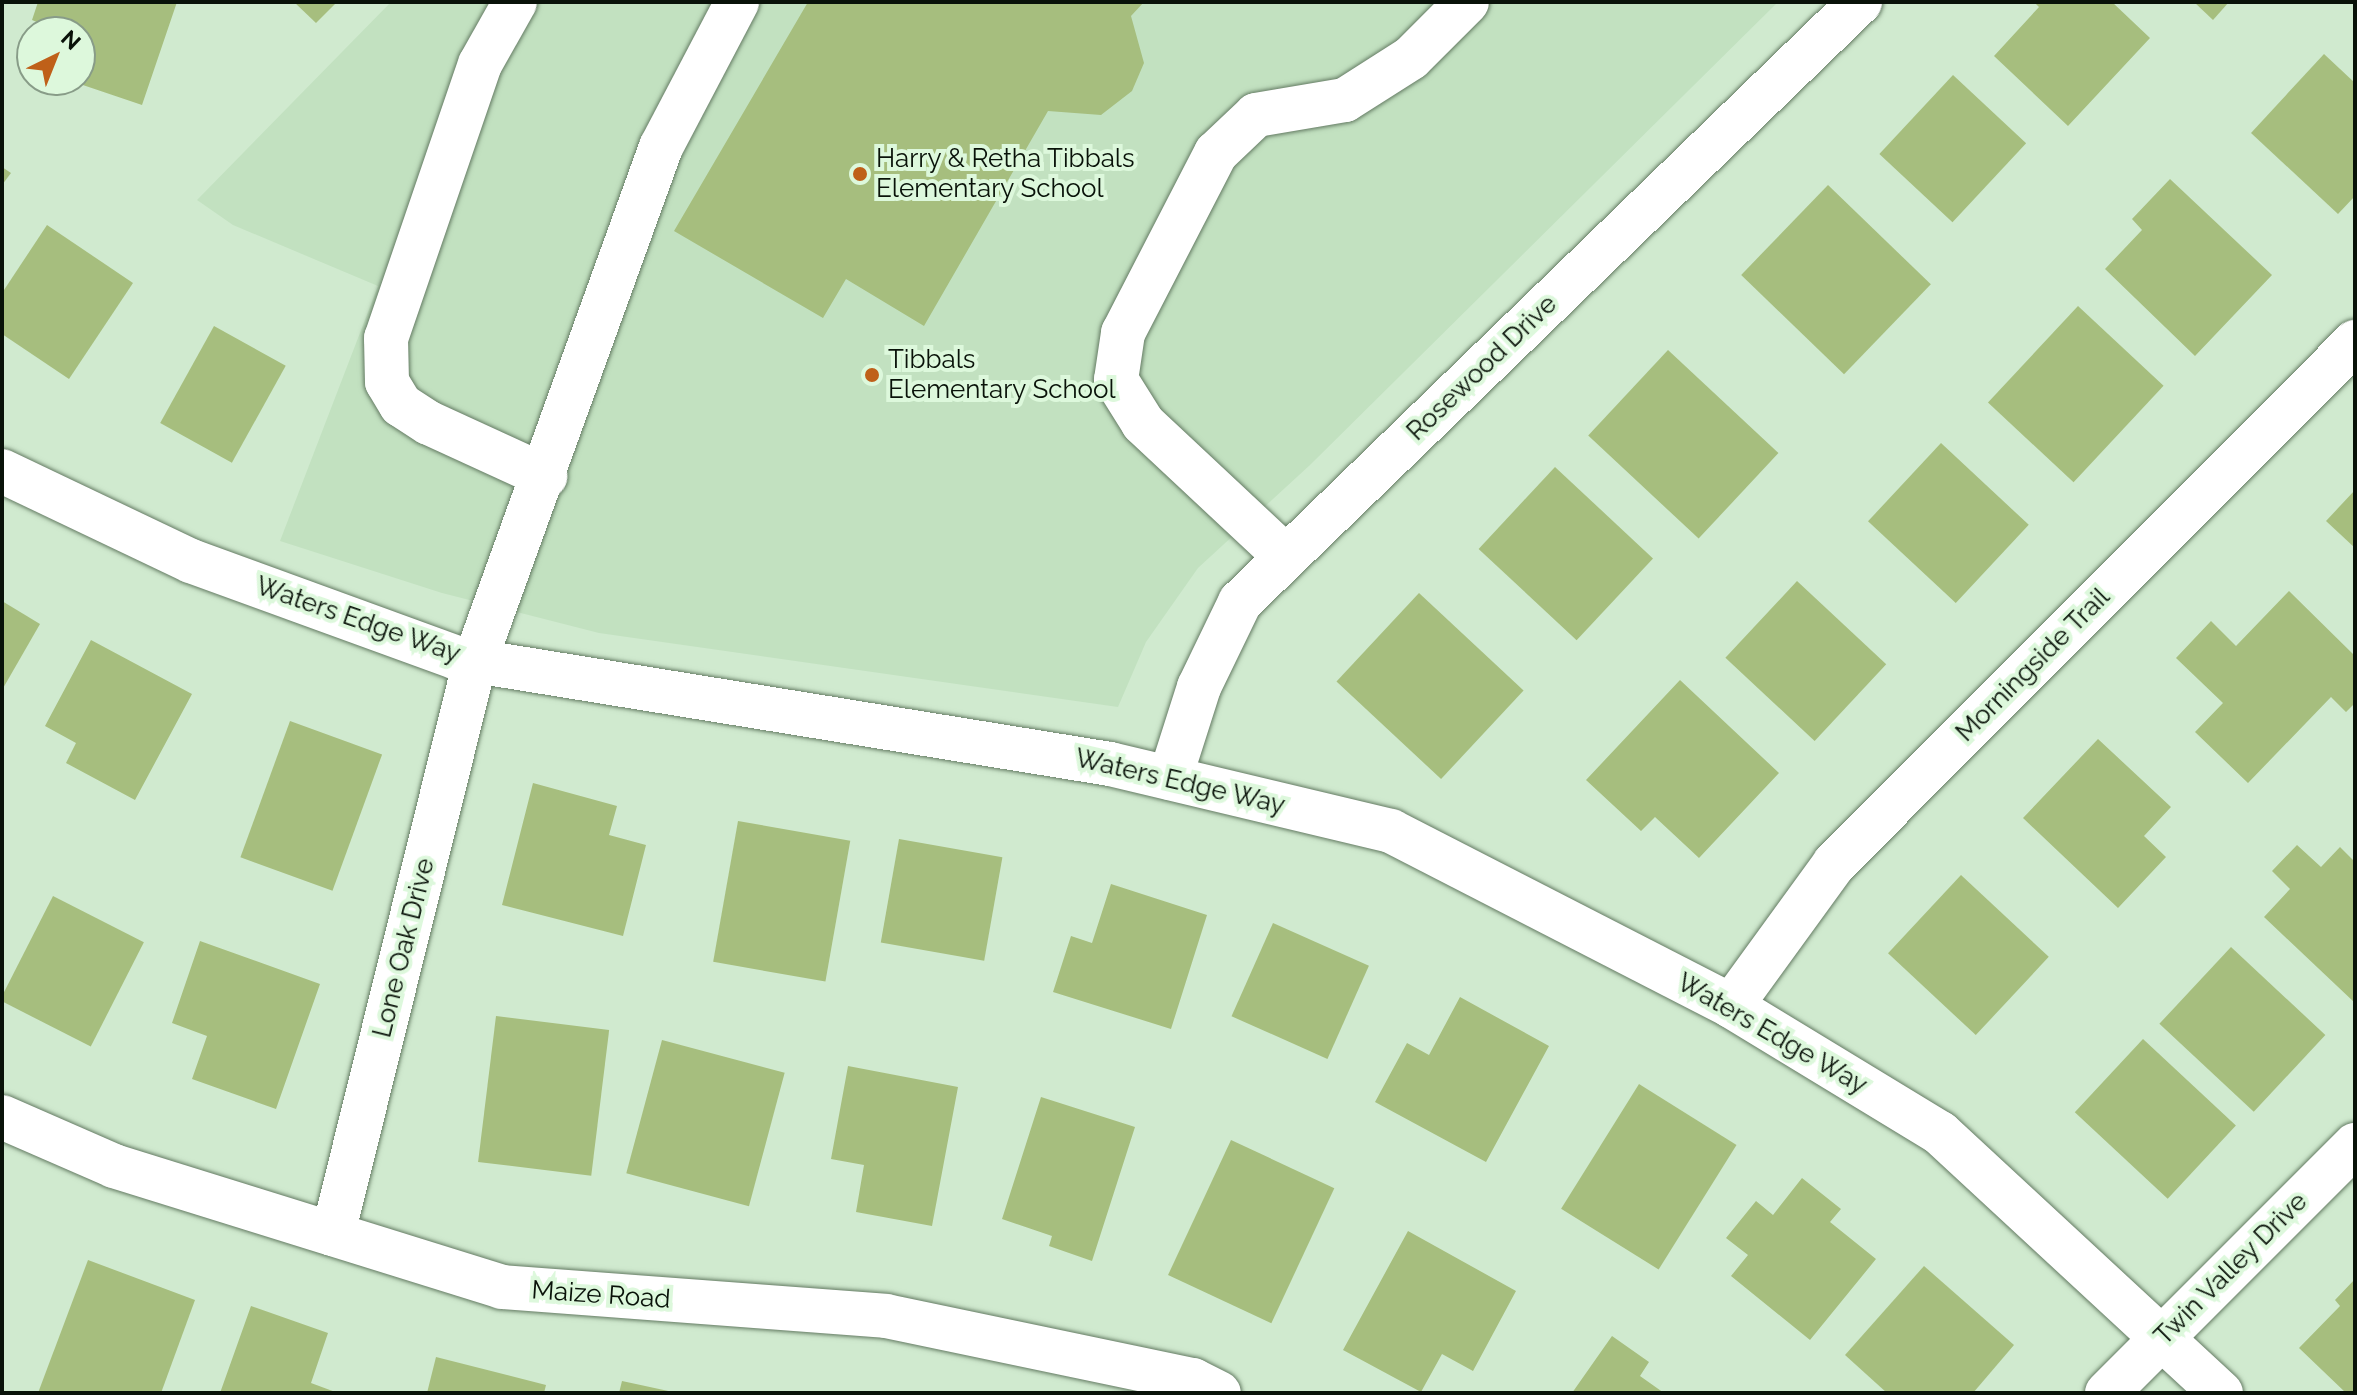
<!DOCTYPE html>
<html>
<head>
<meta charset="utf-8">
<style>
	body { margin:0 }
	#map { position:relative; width:2357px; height:1395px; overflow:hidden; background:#d0eacf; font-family:Raleway,sans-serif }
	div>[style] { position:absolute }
	.built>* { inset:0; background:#c2e1c0 }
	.building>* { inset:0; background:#a6be7e; transform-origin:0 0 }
	.roads { filter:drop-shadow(0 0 2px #647b63) drop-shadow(0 0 2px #647b63) }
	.minor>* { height:44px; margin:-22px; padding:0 22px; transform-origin:22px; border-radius:22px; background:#fff }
	.dots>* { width:22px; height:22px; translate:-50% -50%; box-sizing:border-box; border:4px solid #ddf8dc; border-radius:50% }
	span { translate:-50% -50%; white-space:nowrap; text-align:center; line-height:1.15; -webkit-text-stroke:8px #ddf8dc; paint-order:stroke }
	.poi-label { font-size:26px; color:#091209 }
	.left { translate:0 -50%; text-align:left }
	.street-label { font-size:26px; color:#091209 }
	.frame { position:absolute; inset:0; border:4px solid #091209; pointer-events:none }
	.north { position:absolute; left:16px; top:16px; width:80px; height:80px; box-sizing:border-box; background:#ddf8dc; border:2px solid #889c88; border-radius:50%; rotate:43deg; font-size:22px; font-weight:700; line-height:32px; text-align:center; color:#091209 }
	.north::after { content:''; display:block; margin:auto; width:28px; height:36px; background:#bf6019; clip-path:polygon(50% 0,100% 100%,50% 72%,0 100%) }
</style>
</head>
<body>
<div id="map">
	<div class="built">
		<i style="clip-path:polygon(391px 2px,1778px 2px,1310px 465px,1198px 568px,1146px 642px,1118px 707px,599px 633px,442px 593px,280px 541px,378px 286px,233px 225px,197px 200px)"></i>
	</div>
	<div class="building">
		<i style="clip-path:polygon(38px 2px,177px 2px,142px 105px,71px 81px,80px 80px,80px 32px,60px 32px,32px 20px)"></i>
		<i style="clip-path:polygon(294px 2px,337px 2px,316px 23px)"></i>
		<i style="clip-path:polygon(808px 2px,1144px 2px,1131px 16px,1144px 63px,1132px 91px,1101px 115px,1048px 111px,924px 326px,846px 279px,823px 318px,674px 231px)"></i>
		<i style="clip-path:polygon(2034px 2px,2112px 2px,2150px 38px,2068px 126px,1994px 56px,2039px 7px)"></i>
		<i style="clip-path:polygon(2194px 2px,2229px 2px,2213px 20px)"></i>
		<i style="clip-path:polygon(2324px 54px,2355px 83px,2355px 196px,2338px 214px,2251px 133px)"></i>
		<i style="left:1953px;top:75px;width:100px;height:108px;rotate:43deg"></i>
		<i style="clip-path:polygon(2px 167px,11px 173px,2px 185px)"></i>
		<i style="clip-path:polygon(2170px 179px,2272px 275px,2195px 356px,2105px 269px,2142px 230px,2132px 219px)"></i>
		<i style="left:1828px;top:185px;width:143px;height:125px;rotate:44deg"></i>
		<i style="clip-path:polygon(47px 225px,133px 283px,69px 379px,2px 334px,2px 293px)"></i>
		<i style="left:2078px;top:306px;width:117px;height:132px;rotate:43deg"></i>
		<i style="left:214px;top:326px;width:82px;height:111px;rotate:29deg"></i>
		<i style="left:1668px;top:350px;width:151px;height:117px;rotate:43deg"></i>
		<i style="left:1941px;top:443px;width:120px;height:107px;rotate:43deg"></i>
		<i style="left:1555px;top:467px;width:134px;height:112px;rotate:43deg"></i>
		<i style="clip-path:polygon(2355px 490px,2355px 548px,2326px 521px)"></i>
		<i style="left:1797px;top:581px;width:122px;height:105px;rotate:43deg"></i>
		<i style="clip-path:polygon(2289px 591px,2355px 656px,2355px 703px,2346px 712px,2331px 697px,2248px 783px,2195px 732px,2223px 703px,2176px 658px,2211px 621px,2236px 646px)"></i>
		<i style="left:1419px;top:593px;width:143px;height:121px;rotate:43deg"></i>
		<i style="clip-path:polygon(2px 601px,40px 624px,2px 690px)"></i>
		<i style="clip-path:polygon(91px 640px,192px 694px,135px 800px,66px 763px,76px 743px,45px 726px)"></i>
		<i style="clip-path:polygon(1680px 680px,1779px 773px,1699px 858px,1655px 817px,1641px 831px,1586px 780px)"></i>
		<i style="left:290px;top:721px;width:98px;height:145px;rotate:20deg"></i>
		<i style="clip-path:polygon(2098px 739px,2171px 807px,2144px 836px,2166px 857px,2118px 908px,2023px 818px)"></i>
		<i style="clip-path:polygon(533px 783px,617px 806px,609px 835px,646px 845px,623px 936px,502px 905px)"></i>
		<i style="left:738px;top:821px;width:114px;height:143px;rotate:10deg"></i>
		<i style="left:899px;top:839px;width:105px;height:105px;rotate:10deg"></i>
		<i style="clip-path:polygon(2297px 845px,2321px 867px,2340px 847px,2355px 862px,2355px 1003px,2264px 917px,2290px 889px,2272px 871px)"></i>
		<i style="left:1961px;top:875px;width:120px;height:107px;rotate:43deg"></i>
		<i style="clip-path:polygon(1111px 884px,1207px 915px,1171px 1029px,1053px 992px,1071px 936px,1092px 943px)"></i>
		<i style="left:53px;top:896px;width:102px;height:117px;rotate:27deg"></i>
		<i style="left:1273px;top:923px;width:105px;height:102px;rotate:24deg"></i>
		<i style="clip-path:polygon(200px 941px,320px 984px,276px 1109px,192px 1079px,207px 1036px,172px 1023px)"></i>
		<i style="left:2231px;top:947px;width:129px;height:105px;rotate:43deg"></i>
		<i style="clip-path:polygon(1460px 997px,1549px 1046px,1486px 1162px,1375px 1102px,1407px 1043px,1429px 1055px)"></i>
		<i style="left:496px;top:1016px;width:114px;height:147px;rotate:7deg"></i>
		<i style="left:2143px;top:1039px;width:127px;height:100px;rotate:43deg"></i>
		<i style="left:662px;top:1040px;width:127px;height:138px;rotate:15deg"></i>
		<i style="clip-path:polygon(848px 1066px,958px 1087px,932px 1226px,856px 1212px,864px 1165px,831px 1159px)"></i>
		<i style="left:1639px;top:1084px;width:115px;height:147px;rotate:32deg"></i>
		<i style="clip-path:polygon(1041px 1097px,1135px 1127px,1092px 1261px,1049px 1246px,1052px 1236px,1002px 1219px)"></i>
		<i style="left:1231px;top:1140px;width:114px;height:149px;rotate:25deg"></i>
		<i style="clip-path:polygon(1802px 1178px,1841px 1209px,1830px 1222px,1876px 1259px,1810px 1340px,1731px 1276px,1748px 1255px,1726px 1238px,1756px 1201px,1773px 1215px)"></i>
		<i style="clip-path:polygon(1408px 1231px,1516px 1291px,1473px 1371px,1442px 1354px,1421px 1392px,1343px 1350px)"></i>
		<i style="clip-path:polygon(88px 1260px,195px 1300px,161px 1393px,38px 1393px)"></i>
		<i style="clip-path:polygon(1924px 1266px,2014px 1345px,1973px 1393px,1887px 1393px,1845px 1355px)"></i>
		<i style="clip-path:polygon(2355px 1279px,2355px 1393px,2346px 1393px,2299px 1348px,2340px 1306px,2335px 1300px)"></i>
		<i style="clip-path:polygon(251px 1306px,328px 1333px,311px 1383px,338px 1393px,220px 1393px)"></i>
		<i style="clip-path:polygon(1612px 1336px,1649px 1362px,1640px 1376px,1664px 1393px,1572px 1393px)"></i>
		<i style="clip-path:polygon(436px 1357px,546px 1385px,544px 1393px,427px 1393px)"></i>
		<i style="clip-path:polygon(622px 1381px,673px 1392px,673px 1393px,619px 1393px)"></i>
	</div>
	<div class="roads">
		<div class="minor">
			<i style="left:515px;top:2px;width:71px;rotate:119.4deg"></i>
			<i style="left:480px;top:64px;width:290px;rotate:108.9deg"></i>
			<i style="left:386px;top:338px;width:44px;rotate:88.7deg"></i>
			<i style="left:387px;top:382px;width:27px;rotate:59deg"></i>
			<i style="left:401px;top:405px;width:33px;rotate:33deg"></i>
			<i style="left:429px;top:423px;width:128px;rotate:24.6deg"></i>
			<i style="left:2px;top:471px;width:209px;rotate:25.5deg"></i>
			<i style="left:191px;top:561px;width:283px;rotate:20deg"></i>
			<i style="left:457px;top:658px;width:662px;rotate:9.22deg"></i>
			<i style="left:1110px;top:764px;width:289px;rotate:13.4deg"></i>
			<i style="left:1391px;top:831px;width:382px;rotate:27.2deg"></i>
			<i style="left:1731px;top:1006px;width:245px;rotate:31.3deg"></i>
			<i style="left:1940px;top:1133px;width:383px;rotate:42.8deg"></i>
			<i style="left:1286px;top:557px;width:196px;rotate:-136.9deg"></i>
			<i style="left:1143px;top:423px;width:51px;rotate:-122.1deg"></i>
			<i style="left:1116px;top:380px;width:48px;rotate:-81.5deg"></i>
			<i style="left:1123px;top:333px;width:203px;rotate:-62.7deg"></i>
			<i style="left:1216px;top:153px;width:55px;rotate:-43.5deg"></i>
			<i style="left:1256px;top:115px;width:90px;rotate:-9.6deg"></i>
			<i style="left:1345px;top:100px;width:78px;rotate:-32.5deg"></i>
			<i style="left:1411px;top:58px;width:79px;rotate:-45deg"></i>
			<i style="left:1170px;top:778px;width:96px;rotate:-72.3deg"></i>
			<i style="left:1199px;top:687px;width:94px;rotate:-64.2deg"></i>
			<i style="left:1240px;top:602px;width:863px;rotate:-44.06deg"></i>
			<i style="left:1731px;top:1006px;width:175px;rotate:-54deg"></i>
			<i style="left:1834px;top:864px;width:738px;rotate:-45.05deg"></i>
			<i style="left:2px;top:1117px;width:122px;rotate:23.6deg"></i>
			<i style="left:114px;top:1166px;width:406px;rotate:17.3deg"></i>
			<i style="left:502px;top:1287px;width:385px;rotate:4.3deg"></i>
			<i style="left:886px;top:1316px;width:314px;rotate:11.8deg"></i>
			<i style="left:1193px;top:1380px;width:29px;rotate:27deg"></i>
			<i style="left:333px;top:1234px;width:590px;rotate:-76.08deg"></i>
			<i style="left:475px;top:661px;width:547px;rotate:-70.11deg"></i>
			<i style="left:661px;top:147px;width:164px;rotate:-62.3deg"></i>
			<i style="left:2107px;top:1393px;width:351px;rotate:-45deg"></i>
		</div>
	</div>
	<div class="dots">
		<i style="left:860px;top:174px;background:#bf6019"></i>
		<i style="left:872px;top:375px;background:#bf6019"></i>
	</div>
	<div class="poi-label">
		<span class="left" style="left:876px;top:174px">Harry &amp; Retha Tibbals<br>Elementary School</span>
		<span class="left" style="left:888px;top:375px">Tibbals<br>Elementary School</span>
	</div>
	<div class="street-label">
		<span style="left:1482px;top:368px;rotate:-44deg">Rosewood Drive</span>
		<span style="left:358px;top:620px;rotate:19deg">Waters Edge Way</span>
		<span style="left:2033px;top:665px;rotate:-45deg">Morningside Trail</span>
		<span style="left:1180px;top:782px;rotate:13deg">Waters Edge Way</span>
		<span style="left:404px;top:948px;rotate:-76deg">Lone Oak Drive</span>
		<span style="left:1772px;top:1034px;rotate:30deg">Waters Edge Way</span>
		<span style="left:2231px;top:1269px;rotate:-45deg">Twin Valley Drive</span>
		<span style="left:601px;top:1295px;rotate:4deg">Maize Road</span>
	</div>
	<div class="frame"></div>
	<div class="north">N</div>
</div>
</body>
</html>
